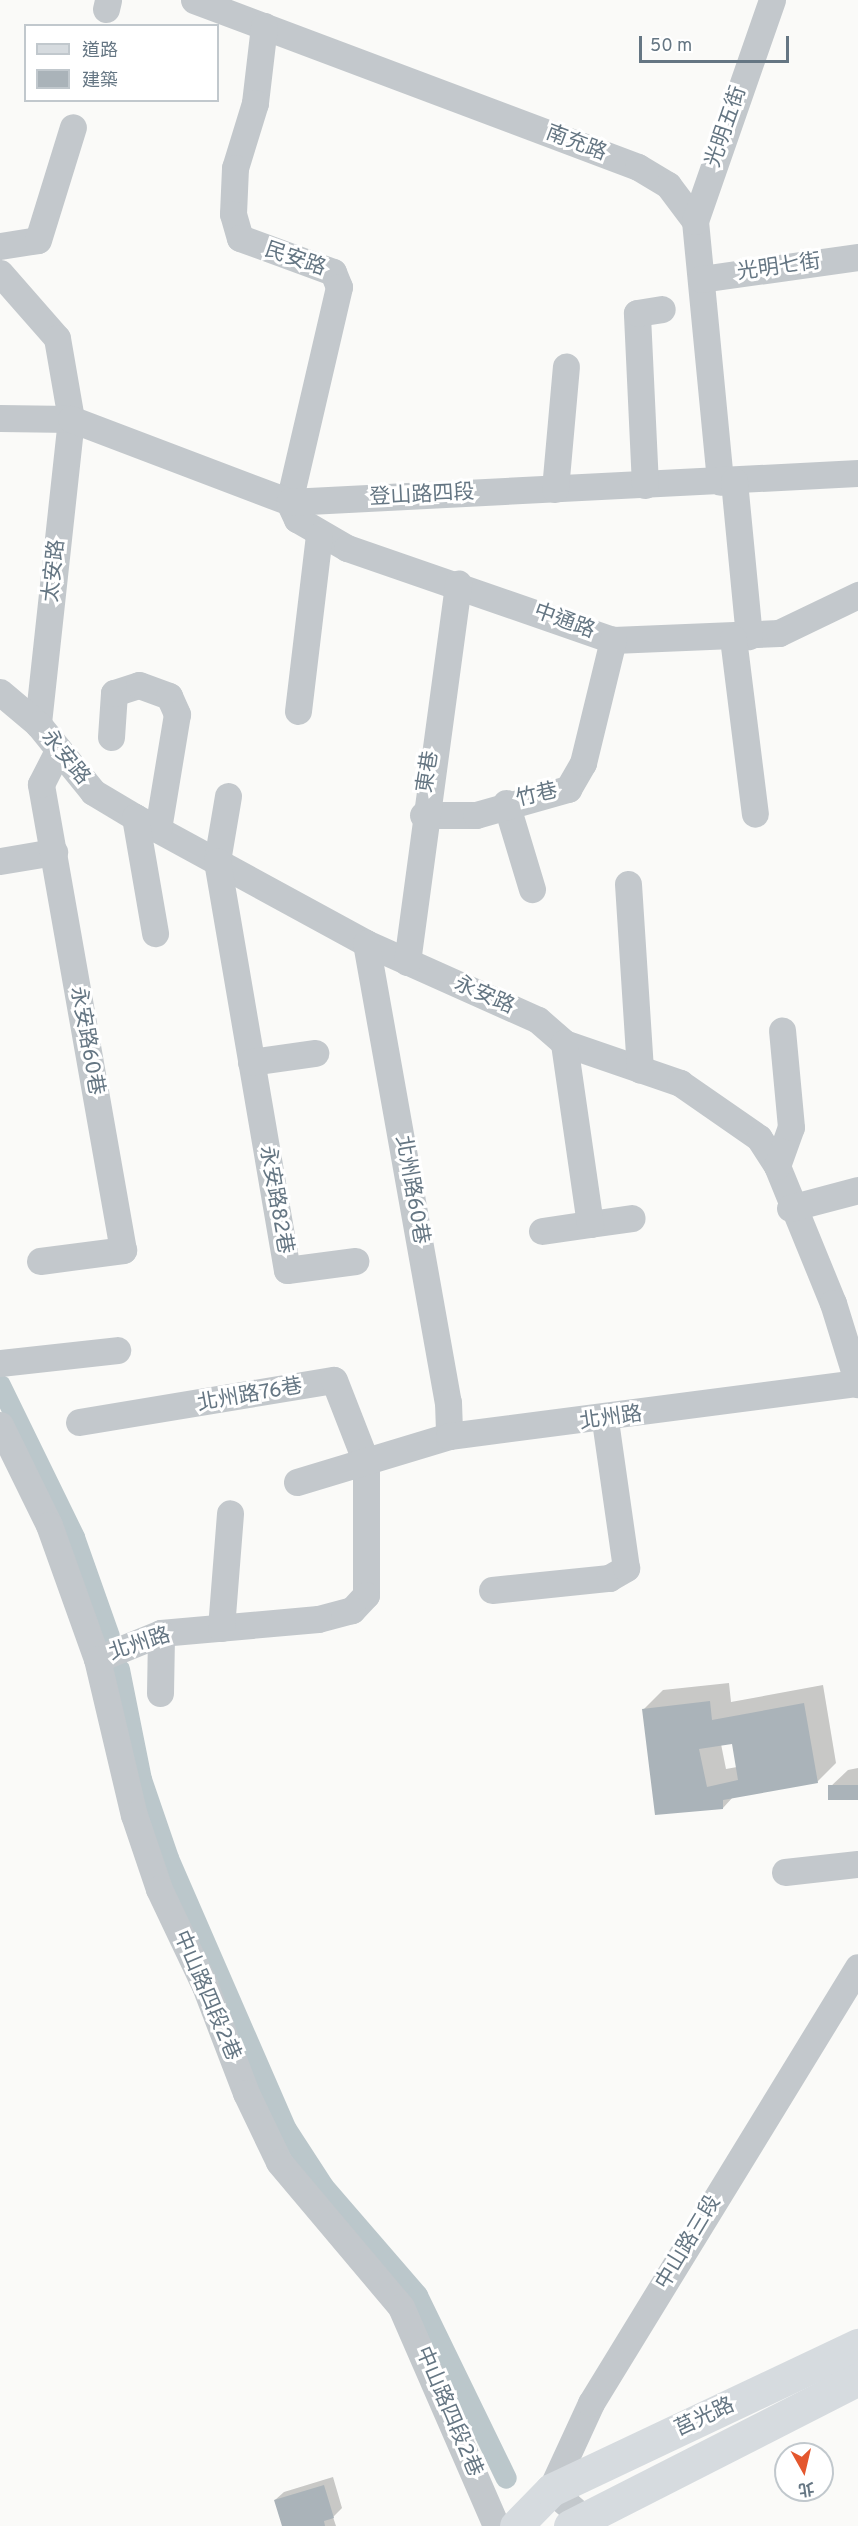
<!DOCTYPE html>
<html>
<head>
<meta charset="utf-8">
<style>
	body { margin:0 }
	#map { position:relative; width:858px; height:2526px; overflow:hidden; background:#fafaf8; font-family:Overpass,"Noto Sans TC",sans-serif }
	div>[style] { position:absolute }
	.shadow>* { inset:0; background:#0003 }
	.canal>* { height:21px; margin:-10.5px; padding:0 10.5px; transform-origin:10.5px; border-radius:10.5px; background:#bbc7cb }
	.building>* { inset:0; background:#aab3b9; transform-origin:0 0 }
	.minor>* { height:27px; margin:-13.5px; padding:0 13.5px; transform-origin:13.5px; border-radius:13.5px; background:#c3c8cc }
	.major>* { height:33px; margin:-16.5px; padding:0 16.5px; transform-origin:16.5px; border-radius:16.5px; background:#d6dbdf }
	span { translate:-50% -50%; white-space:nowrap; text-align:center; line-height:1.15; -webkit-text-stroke:6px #fff; paint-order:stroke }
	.street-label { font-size:21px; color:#657683 }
	.legend { position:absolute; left:24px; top:24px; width:195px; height:78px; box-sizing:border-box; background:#fff; border:2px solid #c1c8cd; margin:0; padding:8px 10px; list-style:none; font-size:18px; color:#657683 }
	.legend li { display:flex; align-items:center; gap:12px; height:30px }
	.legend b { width:30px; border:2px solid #c1c8cd }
	.north { position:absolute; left:774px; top:2442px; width:60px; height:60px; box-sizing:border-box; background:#fff; border:2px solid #c1c8cd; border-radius:50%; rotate:172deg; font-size:16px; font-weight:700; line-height:24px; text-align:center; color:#657683 }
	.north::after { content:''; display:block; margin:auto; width:21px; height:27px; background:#e4572e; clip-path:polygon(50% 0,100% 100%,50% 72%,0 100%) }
	.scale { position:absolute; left:639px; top:36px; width:150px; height:27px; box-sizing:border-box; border:3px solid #657683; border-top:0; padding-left:8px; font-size:18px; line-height:21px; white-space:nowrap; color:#657683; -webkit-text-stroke:4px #fff; paint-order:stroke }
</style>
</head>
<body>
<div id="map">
	<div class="shadow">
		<i style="clip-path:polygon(evenodd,729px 1683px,731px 1702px,823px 1685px,836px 1763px,817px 1782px,733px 1797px,723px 1808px,644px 1709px,663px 1690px,729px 1683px,733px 1743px,737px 1767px,726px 1769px,721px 1744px,733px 1743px)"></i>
		<i style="clip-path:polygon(858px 1768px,858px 1799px,829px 1788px,848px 1770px)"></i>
		<i style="clip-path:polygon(333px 2477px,342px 2508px,333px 2517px,336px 2526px,284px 2526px,275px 2500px,284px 2492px)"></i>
	</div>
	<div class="canal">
		<i style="left:0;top:1385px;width:169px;rotate:64deg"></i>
		<i style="left:74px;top:1537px;width:105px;rotate:70.5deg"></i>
		<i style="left:119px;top:1669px;width:112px;rotate:78.7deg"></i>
		<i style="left:141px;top:1779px;width:83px;rotate:71.1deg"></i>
		<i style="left:168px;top:1858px;width:296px;rotate:66.5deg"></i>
		<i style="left:286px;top:2129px;width:68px;rotate:57deg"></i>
		<i style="left:323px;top:2186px;width:144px;rotate:49.2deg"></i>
		<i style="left:417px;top:2295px;width:203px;rotate:64.1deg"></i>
	</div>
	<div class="building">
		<i style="clip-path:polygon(evenodd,710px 1701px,712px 1720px,804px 1703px,818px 1783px,723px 1800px,723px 1809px,655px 1815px,642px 1709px,710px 1701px,732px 1744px,738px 1780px,707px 1787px,699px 1749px,732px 1744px)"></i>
		<i style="left:858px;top:1785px;width:15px;height:30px;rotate:90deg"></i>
		<i style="clip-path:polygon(324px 2485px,334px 2518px,324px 2521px,325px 2526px,282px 2526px,274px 2500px)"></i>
	</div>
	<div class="minor">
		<i style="left:194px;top:0;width:474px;rotate:20.6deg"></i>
		<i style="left:638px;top:167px;width:35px;rotate:31deg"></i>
		<i style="left:668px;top:185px;width:45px;rotate:53.1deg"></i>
		<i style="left:695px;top:221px;width:262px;rotate:84.5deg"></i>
		<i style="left:106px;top:9px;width:9px;rotate:-77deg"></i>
		<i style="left:264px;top:26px;width:78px;rotate:96.7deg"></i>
		<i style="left:255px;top:103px;width:68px;rotate:107.1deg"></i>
		<i style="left:235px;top:168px;width:46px;rotate:92.5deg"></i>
		<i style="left:233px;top:214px;width:25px;rotate:74deg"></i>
		<i style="left:240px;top:238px;width:99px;rotate:20.1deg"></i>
		<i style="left:333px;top:272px;width:16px;rotate:68deg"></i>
		<i style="left:339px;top:287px;width:221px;rotate:103.1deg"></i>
		<i style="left:289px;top:502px;width:19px;rotate:65deg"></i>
		<i style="left:297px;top:519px;width:58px;rotate:30.1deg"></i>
		<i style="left:347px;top:548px;width:281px;rotate:19.1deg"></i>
		<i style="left:613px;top:640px;width:166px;rotate:-2.4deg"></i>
		<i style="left:779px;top:633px;width:88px;rotate:-25.7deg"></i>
		<i style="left:695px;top:221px;width:234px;rotate:-70.8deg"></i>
		<i style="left:0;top:246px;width:38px;rotate:-9deg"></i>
		<i style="left:38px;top:240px;width:118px;rotate:-72.8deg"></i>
		<i style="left:0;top:273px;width:86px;rotate:48.8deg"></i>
		<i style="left:57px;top:338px;width:82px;rotate:80.2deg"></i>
		<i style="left:71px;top:419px;width:307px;rotate:96.2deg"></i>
		<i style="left:701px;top:279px;width:159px;rotate:-8deg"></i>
		<i style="left:0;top:418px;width:71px;rotate:0.8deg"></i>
		<i style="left:71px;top:419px;width:233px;rotate:20.8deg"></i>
		<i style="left:289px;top:502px;width:570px;rotate:-2.92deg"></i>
		<i style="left:734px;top:481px;width:156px;rotate:84.5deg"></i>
		<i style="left:645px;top:485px;width:172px;rotate:-92.7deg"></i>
		<i style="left:637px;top:313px;width:25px;rotate:-9deg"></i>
		<i style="left:555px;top:489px;width:123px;rotate:-84.9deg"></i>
		<i style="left:733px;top:638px;width:177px;rotate:82.9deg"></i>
		<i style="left:0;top:692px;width:50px;rotate:40.1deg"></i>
		<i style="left:38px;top:724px;width:87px;rotate:51deg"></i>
		<i style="left:93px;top:792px;width:49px;rotate:30.8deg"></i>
		<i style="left:135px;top:817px;width:263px;rotate:28.6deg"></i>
		<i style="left:366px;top:943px;width:188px;rotate:24.1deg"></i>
		<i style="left:538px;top:1020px;width:35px;rotate:41deg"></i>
		<i style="left:564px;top:1043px;width:123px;rotate:19deg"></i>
		<i style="left:680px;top:1083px;width:96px;rotate:34.8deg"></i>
		<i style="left:759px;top:1138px;width:33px;rotate:57deg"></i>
		<i style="left:777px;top:1166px;width:148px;rotate:67.8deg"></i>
		<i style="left:833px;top:1303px;width:85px;rotate:72.8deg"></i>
		<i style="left:298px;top:711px;width:177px;rotate:-83.2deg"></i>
		<i style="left:111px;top:737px;width:44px;rotate:-86.1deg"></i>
		<i style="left:114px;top:693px;width:26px;rotate:-18deg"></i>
		<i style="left:139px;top:685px;width:32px;rotate:20deg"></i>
		<i style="left:169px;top:696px;width:20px;rotate:66deg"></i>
		<i style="left:177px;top:714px;width:117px;rotate:99.4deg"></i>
		<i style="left:228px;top:796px;width:66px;rotate:99.6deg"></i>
		<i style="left:217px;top:861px;width:415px;rotate:80.3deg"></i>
		<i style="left:287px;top:1270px;width:69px;rotate:-7.5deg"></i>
		<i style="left:506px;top:803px;width:90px;rotate:73.2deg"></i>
		<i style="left:423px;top:815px;width:53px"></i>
		<i style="left:476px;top:815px;width:96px;rotate:-15.8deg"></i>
		<i style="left:568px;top:789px;width:30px;rotate:-60deg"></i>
		<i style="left:583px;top:763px;width:127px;rotate:-76.3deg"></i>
		<i style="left:135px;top:817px;width:118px;rotate:80.2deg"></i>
		<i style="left:0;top:861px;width:55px;rotate:-9.5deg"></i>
		<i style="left:628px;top:884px;width:186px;rotate:86.3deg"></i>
		<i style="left:366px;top:943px;width:466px;rotate:79.9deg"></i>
		<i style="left:448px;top:1402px;width:34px;rotate:88deg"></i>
		<i style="left:407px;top:962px;width:382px;rotate:-82.3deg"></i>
		<i style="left:251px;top:1062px;width:65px;rotate:-8deg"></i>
		<i style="left:777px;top:1166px;width:41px;rotate:-70.3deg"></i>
		<i style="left:791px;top:1127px;width:97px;rotate:-95.3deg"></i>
		<i style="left:790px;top:1208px;width:70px;rotate:-14.8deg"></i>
		<i style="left:590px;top:1224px;width:42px;rotate:-8.1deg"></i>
		<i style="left:542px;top:1231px;width:49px;rotate:-8.3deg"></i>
		<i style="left:590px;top:1224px;width:183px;rotate:-98.2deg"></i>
		<i style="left:40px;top:1261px;width:84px;rotate:-7.5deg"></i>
		<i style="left:123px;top:1250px;width:473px;rotate:-100deg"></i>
		<i style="left:41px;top:784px;width:36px;rotate:-63deg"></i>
		<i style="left:0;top:1363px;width:118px;rotate:-6.3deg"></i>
		<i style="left:79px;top:1422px;width:258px;rotate:-9.4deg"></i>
		<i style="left:334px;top:1380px;width:88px;rotate:68.7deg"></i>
		<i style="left:366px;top:1462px;width:133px;rotate:90deg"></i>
		<i style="left:366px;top:1595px;width:21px;rotate:133deg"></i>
		<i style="left:352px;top:1610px;width:35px;rotate:165deg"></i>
		<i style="left:318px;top:1619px;width:158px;rotate:174.9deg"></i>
		<i style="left:161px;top:1633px;width:69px;rotate:157.9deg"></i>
		<i style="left:0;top:1425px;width:111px;rotate:63.9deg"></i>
		<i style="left:49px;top:1525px;width:142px;rotate:70.3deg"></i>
		<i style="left:97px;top:1659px;width:160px;rotate:76.7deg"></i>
		<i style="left:134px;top:1815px;width:78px;rotate:71.3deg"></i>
		<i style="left:159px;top:1889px;width:107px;rotate:64.6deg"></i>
		<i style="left:205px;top:1986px;width:115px;rotate:69deg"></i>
		<i style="left:246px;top:2093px;width:76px;rotate:64.4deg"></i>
		<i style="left:279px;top:2162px;width:189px;rotate:49.9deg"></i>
		<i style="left:401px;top:2307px;width:239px;rotate:66.5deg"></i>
		<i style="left:297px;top:1482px;width:159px;rotate:-16.8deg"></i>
		<i style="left:449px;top:1436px;width:412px;rotate:-7.4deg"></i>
		<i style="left:492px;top:1590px;width:118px;rotate:-5.9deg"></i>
		<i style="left:609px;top:1578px;width:20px;rotate:-30deg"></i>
		<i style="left:626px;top:1568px;width:149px;rotate:-98.1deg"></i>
		<i style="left:221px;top:1628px;width:115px;rotate:-85.5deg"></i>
		<i style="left:160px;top:1693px;width:60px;rotate:-89deg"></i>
		<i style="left:785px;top:1872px;width:73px;rotate:-6.3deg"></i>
		<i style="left:581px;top:2516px;width:40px;rotate:-139deg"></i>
		<i style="left:551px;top:2490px;width:96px;rotate:-65.3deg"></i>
		<i style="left:591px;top:2403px;width:511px;rotate:-58.52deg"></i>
	</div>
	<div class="major">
		<i style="left:516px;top:2526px;width:50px;rotate:-45.8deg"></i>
		<i style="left:551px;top:2490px;width:340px;rotate:-25.3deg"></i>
		<i style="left:570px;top:2526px;width:323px;rotate:-27deg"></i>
	</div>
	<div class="street-label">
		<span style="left:727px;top:127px;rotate:-71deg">光明五街</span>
		<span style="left:576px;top:144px;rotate:21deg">南充路</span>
		<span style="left:295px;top:260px;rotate:19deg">民安路</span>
		<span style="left:779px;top:268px;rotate:-8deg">光明七街</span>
		<span style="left:422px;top:496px;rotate:-3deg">登山路四段</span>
		<span style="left:55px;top:571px;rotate:-84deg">太安路</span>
		<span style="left:564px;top:622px;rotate:20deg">中通路</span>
		<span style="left:65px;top:758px;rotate:51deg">永安路</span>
		<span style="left:429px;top:772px;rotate:-81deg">東巷</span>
		<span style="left:537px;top:796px;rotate:-13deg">竹巷</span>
		<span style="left:484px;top:996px;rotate:24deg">永安路</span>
		<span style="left:86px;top:1041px;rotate:80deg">永安路60巷</span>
		<span style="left:411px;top:1190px;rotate:80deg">北州路60巷</span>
		<span style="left:275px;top:1200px;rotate:80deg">永安路82巷</span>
		<span style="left:250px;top:1396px;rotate:-10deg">北州路76巷</span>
		<span style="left:611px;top:1419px;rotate:-8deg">北州路</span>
		<span style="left:140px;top:1645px;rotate:-18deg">北州路</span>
		<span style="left:206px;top:1996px;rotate:67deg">中山路四段2巷</span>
		<span style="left:689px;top:2243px;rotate:-59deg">中山路三段</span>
		<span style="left:448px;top:2412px;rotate:67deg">中山路四段2巷</span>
		<span style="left:705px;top:2418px;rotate:-25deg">莒光路</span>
	</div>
	<ul class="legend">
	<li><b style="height:8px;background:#d6dbdf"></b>道路</li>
	<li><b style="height:16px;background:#aab3b9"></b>建築</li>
	</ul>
	<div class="north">北</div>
	<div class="scale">50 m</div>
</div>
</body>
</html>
